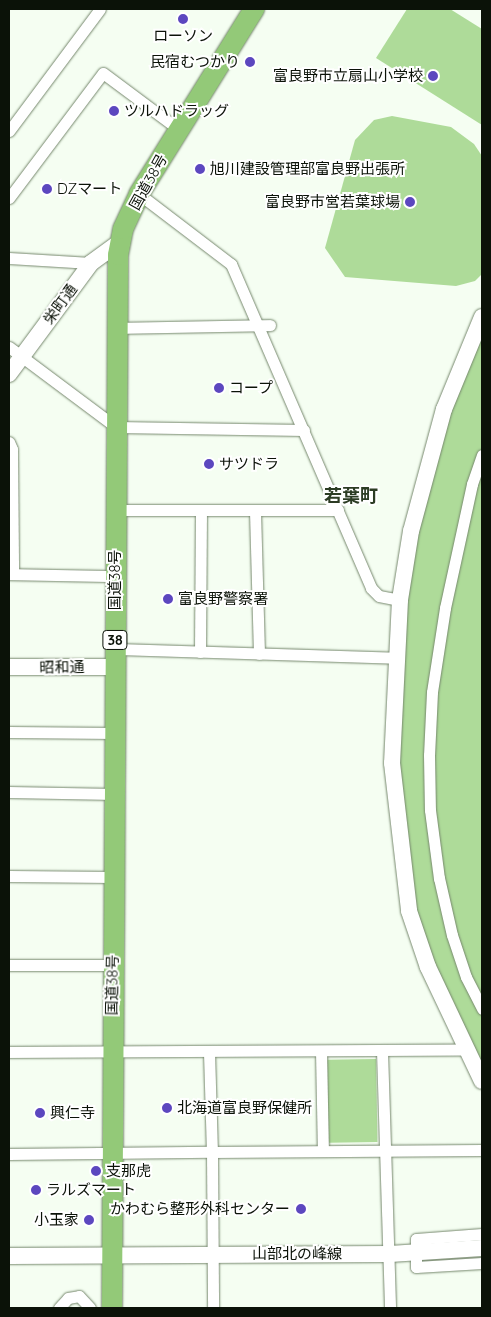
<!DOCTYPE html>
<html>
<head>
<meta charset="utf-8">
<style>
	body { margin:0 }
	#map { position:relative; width:491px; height:1317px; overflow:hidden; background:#f5fef2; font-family:Quicksand,"Noto Sans JP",sans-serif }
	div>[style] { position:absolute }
	.green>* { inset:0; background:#aedb99; transform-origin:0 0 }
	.roads { filter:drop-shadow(0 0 1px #76886d) drop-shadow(0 0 1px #76886d) }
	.street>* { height:11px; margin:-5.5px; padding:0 5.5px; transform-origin:5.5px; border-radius:5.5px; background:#fff }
	.secondary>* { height:16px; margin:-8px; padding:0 8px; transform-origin:8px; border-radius:8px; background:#fff }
	.highway>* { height:20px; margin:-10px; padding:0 10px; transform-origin:10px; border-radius:10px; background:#93c978 }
	.dots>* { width:14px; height:14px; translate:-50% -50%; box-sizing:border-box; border:2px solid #fff; border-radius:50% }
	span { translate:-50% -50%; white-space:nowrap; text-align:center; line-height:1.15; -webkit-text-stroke:4px #fff; paint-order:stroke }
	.shield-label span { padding:1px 4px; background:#fff; border:1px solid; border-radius:4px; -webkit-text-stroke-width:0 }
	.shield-label { font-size:14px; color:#0b1208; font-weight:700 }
	.poi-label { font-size:15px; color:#0b1208 }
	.right { translate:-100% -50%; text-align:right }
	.left { translate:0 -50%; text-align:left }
	.street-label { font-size:15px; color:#0b1208 }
	.quarter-label { font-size:18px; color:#2c3c24; font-weight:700 }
	.frame { position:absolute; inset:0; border:10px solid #0b1208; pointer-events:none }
</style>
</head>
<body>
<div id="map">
	<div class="green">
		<i style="clip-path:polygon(407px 9px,450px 9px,482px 29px,482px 125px,376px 58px)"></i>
		<i style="clip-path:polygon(392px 116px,451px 127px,474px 144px,482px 156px,482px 274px,475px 281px,456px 286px,345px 277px,325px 248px,355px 140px,374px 120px)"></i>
		<i style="clip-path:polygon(482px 317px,482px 1081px,428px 967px,395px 803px,411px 531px)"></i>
		<i style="left:376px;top:1059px;width:83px;height:49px;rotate:89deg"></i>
	</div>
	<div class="roads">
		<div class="street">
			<i style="left:9px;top:131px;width:152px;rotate:-53.3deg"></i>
			<i style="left:139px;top:194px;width:116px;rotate:37.3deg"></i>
			<i style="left:231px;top:264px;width:353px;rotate:66.6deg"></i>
			<i style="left:371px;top:588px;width:11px;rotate:45deg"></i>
			<i style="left:379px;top:596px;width:21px;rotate:11deg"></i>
			<i style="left:9px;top:198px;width:156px;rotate:-53.1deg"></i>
			<i style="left:103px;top:73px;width:94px;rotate:36.7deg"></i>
			<i style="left:9px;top:258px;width:82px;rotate:3.5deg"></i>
			<i style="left:118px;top:328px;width:152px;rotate:-1.1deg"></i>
			<i style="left:9px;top:347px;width:134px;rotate:36.8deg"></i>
			<i style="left:116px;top:427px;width:188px;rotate:0.9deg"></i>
			<i style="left:9px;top:442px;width:8px;rotate:67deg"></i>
			<i style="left:12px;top:449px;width:125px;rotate:89.5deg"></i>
			<i style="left:482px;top:455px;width:31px;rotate:109deg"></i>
			<i style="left:472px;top:484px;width:127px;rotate:102.3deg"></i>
			<i style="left:445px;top:608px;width:85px;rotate:98.8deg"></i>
			<i style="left:432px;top:692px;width:63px;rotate:92.7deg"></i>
			<i style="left:429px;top:755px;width:55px;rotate:89deg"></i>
			<i style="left:430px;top:810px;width:69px;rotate:82.5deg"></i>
			<i style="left:439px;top:878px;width:58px;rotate:77.2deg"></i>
			<i style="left:452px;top:935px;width:44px;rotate:71.6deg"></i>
			<i style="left:466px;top:977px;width:36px;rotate:63deg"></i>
			<i style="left:116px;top:510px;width:222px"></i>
			<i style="left:255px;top:511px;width:143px;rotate:88.4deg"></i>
			<i style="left:9px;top:574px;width:106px;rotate:1.1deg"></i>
			<i style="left:115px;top:649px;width:283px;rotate:1.8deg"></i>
			<i style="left:200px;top:652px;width:142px;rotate:-89.6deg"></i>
			<i style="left:9px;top:732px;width:106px;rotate:0.5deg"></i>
			<i style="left:9px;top:792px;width:106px;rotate:1.1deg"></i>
			<i style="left:9px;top:876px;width:103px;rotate:0.6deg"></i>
			<i style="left:9px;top:965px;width:103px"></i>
			<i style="left:321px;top:1051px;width:100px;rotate:88.9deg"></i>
			<i style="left:382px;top:1051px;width:257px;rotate:88.2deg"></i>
			<i style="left:9px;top:1052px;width:456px;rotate:-0.3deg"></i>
			<i style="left:209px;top:1052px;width:100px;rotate:88.3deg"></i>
			<i style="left:212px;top:1152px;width:270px;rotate:-0.4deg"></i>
			<i style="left:9px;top:1154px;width:203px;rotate:-0.6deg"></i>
			<i style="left:212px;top:1152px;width:156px;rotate:89.6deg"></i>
			<i style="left:482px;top:1234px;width:66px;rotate:175.7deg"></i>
			<i style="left:416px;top:1239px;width:28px;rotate:90deg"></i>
			<i style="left:416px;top:1267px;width:66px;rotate:-3.5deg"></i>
			<i style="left:59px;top:1308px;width:13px;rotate:-48deg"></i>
			<i style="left:68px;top:1298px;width:11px;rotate:-10deg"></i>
			<i style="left:79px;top:1296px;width:16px;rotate:47deg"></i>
		</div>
		<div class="secondary">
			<i style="left:482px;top:317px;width:100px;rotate:112.4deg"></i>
			<i style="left:444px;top:409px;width:126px;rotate:105.1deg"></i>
			<i style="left:411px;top:531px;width:70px;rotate:99.1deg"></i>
			<i style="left:400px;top:600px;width:163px;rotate:92.8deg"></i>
			<i style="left:392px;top:763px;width:149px;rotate:83.4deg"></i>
			<i style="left:409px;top:911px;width:59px;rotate:71.3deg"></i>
			<i style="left:428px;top:967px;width:126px;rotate:64.7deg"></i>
			<i style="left:9px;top:374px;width:138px;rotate:-53.5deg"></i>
			<i style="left:91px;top:263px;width:36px;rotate:-36deg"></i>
			<i style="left:9px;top:667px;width:106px"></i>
			<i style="left:9px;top:1256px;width:381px;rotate:-0.3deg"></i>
			<i style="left:390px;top:1254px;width:92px;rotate:-3.7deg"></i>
		</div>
		<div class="highway">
			<i style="left:112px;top:1308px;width:1053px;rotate:-89.67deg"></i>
			<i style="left:118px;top:255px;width:26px;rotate:-79deg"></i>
			<i style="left:123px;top:229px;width:38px;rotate:-65deg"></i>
			<i style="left:139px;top:194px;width:218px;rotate:-58.1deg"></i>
		</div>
	</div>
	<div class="dots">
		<i style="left:183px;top:19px;background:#5c47bf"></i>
		<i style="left:250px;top:62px;background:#5c47bf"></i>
		<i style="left:433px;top:76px;background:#5c47bf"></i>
		<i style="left:114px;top:111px;background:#5c47bf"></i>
		<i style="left:200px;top:169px;background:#5c47bf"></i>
		<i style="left:47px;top:189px;background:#5c47bf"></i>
		<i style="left:410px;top:202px;background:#5c47bf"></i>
		<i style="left:219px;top:388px;background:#5c47bf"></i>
		<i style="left:209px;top:464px;background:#5c47bf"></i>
		<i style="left:168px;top:599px;background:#5c47bf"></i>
		<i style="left:167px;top:1108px;background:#5c47bf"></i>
		<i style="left:40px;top:1113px;background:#5c47bf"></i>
		<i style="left:96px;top:1171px;background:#5c47bf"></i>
		<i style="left:36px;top:1190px;background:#5c47bf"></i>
		<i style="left:301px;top:1209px;background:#5c47bf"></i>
		<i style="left:89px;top:1220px;background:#5c47bf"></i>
	</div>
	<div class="shield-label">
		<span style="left:115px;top:640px">38</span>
	</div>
	<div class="poi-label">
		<span style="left:183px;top:36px">ローソン</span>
		<span class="right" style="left:240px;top:62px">民宿むつかり</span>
		<span class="right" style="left:423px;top:76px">富良野市立扇山小学校</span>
		<span class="left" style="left:124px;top:111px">ツルハドラッグ</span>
		<span class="left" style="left:210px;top:169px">旭川建設管理部富良野出張所</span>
		<span class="left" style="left:57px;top:189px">DZマート</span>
		<span class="right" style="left:400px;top:202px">富良野市営若葉球場</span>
		<span class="left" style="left:229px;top:388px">コープ</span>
		<span class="left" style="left:219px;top:464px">サツドラ</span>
		<span class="left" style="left:178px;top:599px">富良野警察署</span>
		<span class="left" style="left:177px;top:1108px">北海道富良野保健所</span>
		<span class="left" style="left:50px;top:1113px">興仁寺</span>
		<span class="left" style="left:106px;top:1171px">支那虎</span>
		<span class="left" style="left:46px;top:1190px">ラルズマート</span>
		<span class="right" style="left:290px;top:1209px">かわむら整形外科センター</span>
		<span class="right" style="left:79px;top:1220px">小玉家</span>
	</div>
	<div class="street-label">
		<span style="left:148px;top:182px;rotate:-61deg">国道38号</span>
		<span style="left:60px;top:304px;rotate:-54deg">栄町通</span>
		<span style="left:115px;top:580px;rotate:-90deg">国道38号</span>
		<span style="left:62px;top:667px;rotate:-1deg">昭和通</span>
		<span style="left:112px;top:985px;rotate:-89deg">国道38号</span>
		<span style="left:297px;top:1254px">山部北の峰線</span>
	</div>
	<div class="quarter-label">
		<span style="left:351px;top:496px">若葉町</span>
	</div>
	<div class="frame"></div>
</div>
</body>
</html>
